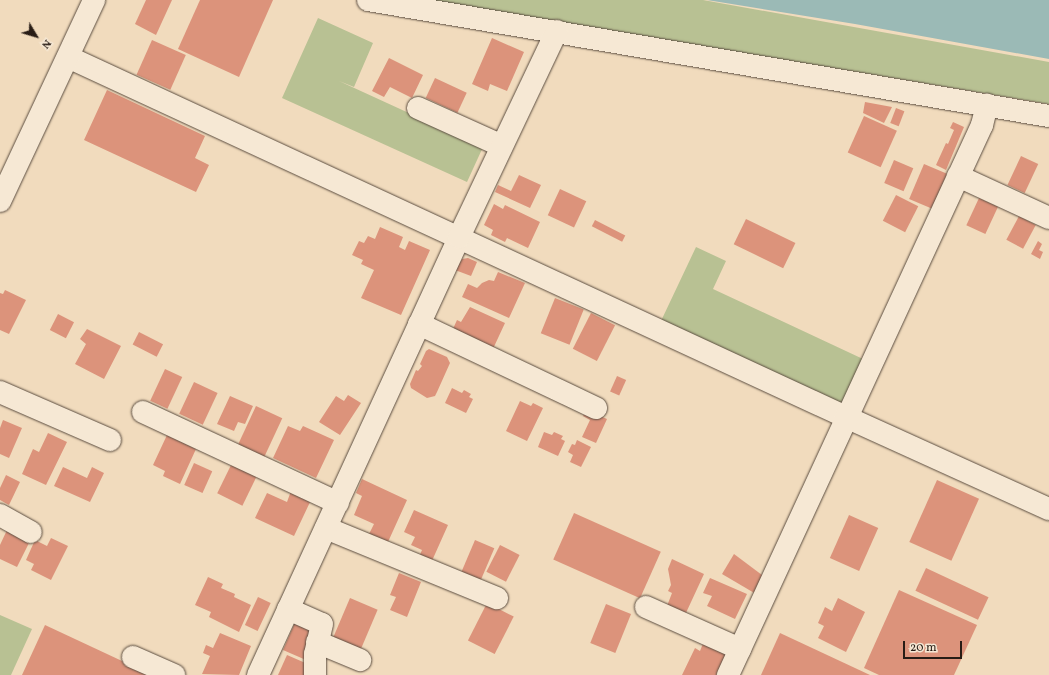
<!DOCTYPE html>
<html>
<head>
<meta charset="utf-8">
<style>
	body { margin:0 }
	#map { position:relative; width:1049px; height:675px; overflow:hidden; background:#f1dbbd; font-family:Vollkorn,serif }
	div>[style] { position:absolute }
	.green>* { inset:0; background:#b8c193 }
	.water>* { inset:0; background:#9bbab6 }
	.building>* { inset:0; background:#dc937b; transform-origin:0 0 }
	.roads { filter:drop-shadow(0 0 1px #5a4c3f) drop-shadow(0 0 1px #5a4c3f) }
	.minor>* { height:22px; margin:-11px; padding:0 11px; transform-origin:11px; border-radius:11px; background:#f6e8d4 }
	span { translate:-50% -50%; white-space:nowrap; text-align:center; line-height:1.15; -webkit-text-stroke:4px #f6e8d4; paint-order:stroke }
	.north { position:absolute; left:16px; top:16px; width:40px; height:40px; -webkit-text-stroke:3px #f6e8d4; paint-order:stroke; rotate:128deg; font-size:11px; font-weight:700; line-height:16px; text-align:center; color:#281c15 }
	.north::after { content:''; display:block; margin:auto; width:14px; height:18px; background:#281c15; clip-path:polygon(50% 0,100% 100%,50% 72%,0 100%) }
	.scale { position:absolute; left:903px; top:641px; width:59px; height:18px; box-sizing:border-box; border:2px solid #281c15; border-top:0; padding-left:5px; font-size:12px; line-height:14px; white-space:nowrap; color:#281c15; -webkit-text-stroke:3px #f6e8d4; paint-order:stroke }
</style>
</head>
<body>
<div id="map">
	<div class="green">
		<i style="clip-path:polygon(424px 0,703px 0,1049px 62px,1049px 104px)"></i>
		<i style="clip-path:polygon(318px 18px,373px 43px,354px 87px,339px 81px,483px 147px,467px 182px,282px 98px)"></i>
		<i style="clip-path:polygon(696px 247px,726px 261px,713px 289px,863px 359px,841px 405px,661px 321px)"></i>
		<i style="clip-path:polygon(0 615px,32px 629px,11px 675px,0 675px)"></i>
	</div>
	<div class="water">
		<i style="clip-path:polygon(707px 0,1049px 0,1049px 59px,855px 24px)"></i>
	</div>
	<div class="building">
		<i style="clip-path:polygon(146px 0,172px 0,156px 35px,135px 24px)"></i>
		<i style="clip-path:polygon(200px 0,273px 0,239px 77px,178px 49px)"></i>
		<i style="clip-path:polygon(492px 38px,524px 52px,507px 91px,490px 84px,488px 91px,472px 84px)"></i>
		<i style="left:152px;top:40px;width:37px;height:38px;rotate:24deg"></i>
		<i style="clip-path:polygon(389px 58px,423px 75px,412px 98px,390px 87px,384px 97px,372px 91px)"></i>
		<i style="left:435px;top:78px;width:35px;height:22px;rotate:25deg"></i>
		<i style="clip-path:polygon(107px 90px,205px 136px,195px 158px,209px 165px,196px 192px,84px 140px)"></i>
		<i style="clip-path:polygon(865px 102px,892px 107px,884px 123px,863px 113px)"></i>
		<i style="left:896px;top:108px;width:9px;height:16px;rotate:21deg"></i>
		<i style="left:864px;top:116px;width:36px;height:40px;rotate:24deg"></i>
		<i style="clip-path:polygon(953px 122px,964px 127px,946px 170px,936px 165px,946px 143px,948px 144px,954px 130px,950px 128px)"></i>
		<i style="left:1021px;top:156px;width:19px;height:32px;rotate:25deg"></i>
		<i style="left:894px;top:160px;width:21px;height:25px;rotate:23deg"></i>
		<i style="left:924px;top:164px;width:25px;height:38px;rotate:23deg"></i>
		<i style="clip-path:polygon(519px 175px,541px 185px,530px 208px,495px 192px,498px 185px,511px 191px)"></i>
		<i style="left:560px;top:189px;width:29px;height:29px;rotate:25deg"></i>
		<i style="left:896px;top:195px;width:25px;height:29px;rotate:27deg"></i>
		<i style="left:979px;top:198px;width:21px;height:30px;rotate:25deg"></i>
		<i style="clip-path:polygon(494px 204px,503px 209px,505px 205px,540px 222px,528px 248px,507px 238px,505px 242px,491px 235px,493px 230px,484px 225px)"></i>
		<i style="left:1019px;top:216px;width:19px;height:27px;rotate:28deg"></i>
		<i style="left:746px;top:219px;width:55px;height:28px;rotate:26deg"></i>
		<i style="left:595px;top:220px;width:34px;height:7px;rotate:27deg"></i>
		<i style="clip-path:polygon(380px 227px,403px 237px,399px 247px,405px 250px,409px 241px,430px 250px,401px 315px,361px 298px,374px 270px,361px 264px,363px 260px,352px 255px,359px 241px,364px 243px,368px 236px,375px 239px)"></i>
		<i style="clip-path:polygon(1038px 241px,1042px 244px,1039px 250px,1043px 252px,1040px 259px,1031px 254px)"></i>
		<i style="clip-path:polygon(468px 258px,477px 262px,471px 276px,455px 270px,462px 259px)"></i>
		<i style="clip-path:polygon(498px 272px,525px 283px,509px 318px,462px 297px,468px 284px,477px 288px,482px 283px,489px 280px,494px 281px)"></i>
		<i style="clip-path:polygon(5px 290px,26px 300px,9px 334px,0 330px,0 293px,3px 294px)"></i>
		<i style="left:555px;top:298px;width:31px;height:38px;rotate:22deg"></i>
		<i style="clip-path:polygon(470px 307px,505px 323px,492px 351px,452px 331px,457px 320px,461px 322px)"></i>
		<i style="left:591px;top:313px;width:27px;height:40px;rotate:27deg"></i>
		<i style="left:58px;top:314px;width:18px;height:18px;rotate:27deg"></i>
		<i style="clip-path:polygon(87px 329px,121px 346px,104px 379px,75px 364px,86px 344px,80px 339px)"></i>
		<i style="left:139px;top:332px;width:27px;height:14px;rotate:27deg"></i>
		<i style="clip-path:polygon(429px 349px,447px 357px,450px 363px,437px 392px,435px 396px,427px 398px,411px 388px,410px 384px,416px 370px,418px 371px,422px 366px,420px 364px,426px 351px)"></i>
		<i style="left:165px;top:369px;width:19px;height:35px;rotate:25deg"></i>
		<i style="left:617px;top:376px;width:10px;height:17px;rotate:24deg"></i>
		<i style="left:194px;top:382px;width:26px;height:35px;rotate:25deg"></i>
		<i style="clip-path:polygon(452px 388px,462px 393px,464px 390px,471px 394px,469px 397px,473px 399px,466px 413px,445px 403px)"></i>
		<i style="clip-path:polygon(348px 395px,361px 403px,340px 435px,319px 422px,336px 396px,344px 401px)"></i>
		<i style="clip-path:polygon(230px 396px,253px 406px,245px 424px,238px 422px,234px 431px,217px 424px)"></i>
		<i style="clip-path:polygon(520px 401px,531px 406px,533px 403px,543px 408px,527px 441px,506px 431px)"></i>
		<i style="left:256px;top:406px;width:29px;height:46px;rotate:25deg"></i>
		<i style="clip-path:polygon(586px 410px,607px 419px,596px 443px,582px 437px,590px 420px,583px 416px)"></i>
		<i style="clip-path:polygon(3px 420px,22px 428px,9px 458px,0 454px,0 428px)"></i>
		<i style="clip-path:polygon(288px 426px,300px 431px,303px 426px,334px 440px,316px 478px,273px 458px)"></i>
		<i style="clip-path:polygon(544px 432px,552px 435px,554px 432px,563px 436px,561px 439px,565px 441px,558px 456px,538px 447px)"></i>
		<i style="clip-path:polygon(48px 433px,67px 442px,46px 485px,22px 474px,33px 449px,39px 452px)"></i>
		<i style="clip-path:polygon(167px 435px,196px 449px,180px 484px,163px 476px,165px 471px,153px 465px)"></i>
		<i style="clip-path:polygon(577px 440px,591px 447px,581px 467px,570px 462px,573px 455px,568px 452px,572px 444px,575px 445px)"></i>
		<i style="left:233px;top:461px;width:28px;height:36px;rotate:26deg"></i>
		<i style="left:194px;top:463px;width:20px;height:24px;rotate:24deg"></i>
		<i style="clip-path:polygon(63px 467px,87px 478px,92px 467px,104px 473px,90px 502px,54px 486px)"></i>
		<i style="clip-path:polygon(6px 475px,20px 482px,9px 505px,0 500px,0 488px)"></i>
		<i style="clip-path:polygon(362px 479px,407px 500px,388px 542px,369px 534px,374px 524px,354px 515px,362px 496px,356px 493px)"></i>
		<i style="left:937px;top:480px;width:46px;height:68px;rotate:24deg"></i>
		<i style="clip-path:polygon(291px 491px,311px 500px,294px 536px,255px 518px,267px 493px,287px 502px)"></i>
		<i style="clip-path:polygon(414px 510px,448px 525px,431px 563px,419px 557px,422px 550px,411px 545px,415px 537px,404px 532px)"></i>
		<i style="left:574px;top:513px;width:95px;height:51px;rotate:24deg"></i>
		<i style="left:849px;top:515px;width:32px;height:47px;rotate:24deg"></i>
		<i style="clip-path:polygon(7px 530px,30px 541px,17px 567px,0 559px,0 545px)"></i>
		<i style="clip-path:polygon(51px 538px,68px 546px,51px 580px,31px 570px,34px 564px,26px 560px,35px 540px,47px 546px)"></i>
		<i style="left:475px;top:540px;width:21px;height:37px;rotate:23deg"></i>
		<i style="left:500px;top:545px;width:22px;height:30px;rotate:27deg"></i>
		<i style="clip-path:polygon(734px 554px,766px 578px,756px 594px,722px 574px)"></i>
		<i style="clip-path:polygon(672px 559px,704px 574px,685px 615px,667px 606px,672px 593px,668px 591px,671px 585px,668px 569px)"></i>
		<i style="left:926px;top:568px;width:69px;height:25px;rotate:25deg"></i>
		<i style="clip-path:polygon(399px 573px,421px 582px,407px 617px,390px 610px,396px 597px,390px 595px)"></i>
		<i style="clip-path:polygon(208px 577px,223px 584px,221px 588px,235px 594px,234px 597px,251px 605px,239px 632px,209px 617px,211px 612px,195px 605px)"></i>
		<i style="clip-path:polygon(710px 578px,747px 594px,735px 619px,707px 606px,712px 596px,703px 593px)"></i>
		<i style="clip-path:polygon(899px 590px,977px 625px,954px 675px,879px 675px,864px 668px)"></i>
		<i style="left:258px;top:597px;width:14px;height:31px;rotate:25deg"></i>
		<i style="left:350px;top:598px;width:30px;height:43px;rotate:23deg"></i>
		<i style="clip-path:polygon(838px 598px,865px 612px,846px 652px,818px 638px,824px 626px,818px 623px,825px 607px,832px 611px)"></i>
		<i style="left:487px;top:603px;width:30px;height:42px;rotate:27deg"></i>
		<i style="left:606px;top:604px;width:27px;height:42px;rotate:22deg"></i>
		<i style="clip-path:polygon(296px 620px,314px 628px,306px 660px,283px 650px)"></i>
		<i style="clip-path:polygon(45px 625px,152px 675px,22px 675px)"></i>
		<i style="clip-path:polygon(220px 633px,251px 646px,239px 675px,202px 674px,210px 656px,203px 653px,206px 645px,213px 648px)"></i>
		<i style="clip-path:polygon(780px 633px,870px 675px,761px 675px)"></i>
		<i style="clip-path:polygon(704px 641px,730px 654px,721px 665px,716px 675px,682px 675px,695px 648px,700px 651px)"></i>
		<i style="clip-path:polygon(287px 655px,310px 665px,308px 675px,278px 675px)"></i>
	</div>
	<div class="roads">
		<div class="minor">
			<i style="left:368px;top:0;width:691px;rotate:9.67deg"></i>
			<i style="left:68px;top:57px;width:857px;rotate:24.83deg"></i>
			<i style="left:846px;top:417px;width:223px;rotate:24.4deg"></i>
			<i style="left:418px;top:108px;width:92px;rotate:24.3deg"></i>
			<i style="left:958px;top:176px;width:100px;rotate:24.8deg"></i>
			<i style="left:0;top:201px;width:222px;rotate:-64.9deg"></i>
			<i style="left:419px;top:324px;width:196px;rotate:25.4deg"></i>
			<i style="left:0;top:392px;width:120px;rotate:23.6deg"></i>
			<i style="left:143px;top:412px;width:215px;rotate:25deg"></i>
			<i style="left:0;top:515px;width:35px;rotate:29deg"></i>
			<i style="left:326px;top:528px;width:185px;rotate:22.3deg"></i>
			<i style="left:646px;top:607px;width:103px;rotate:24.1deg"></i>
			<i style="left:288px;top:609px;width:37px;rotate:24deg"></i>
			<i style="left:322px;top:624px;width:31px;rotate:103deg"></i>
			<i style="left:315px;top:654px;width:21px;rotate:90deg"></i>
			<i style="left:317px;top:642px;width:47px;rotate:22.7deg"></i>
			<i style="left:133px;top:657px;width:45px;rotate:23.7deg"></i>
			<i style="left:258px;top:675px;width:482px;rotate:-65.3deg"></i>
			<i style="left:459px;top:237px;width:228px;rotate:-64.6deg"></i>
			<i style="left:728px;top:675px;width:606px;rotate:-65.21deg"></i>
			<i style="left:982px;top:125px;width:21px;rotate:-76deg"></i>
		</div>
	</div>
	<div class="north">N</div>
	<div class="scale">20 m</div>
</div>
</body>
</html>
